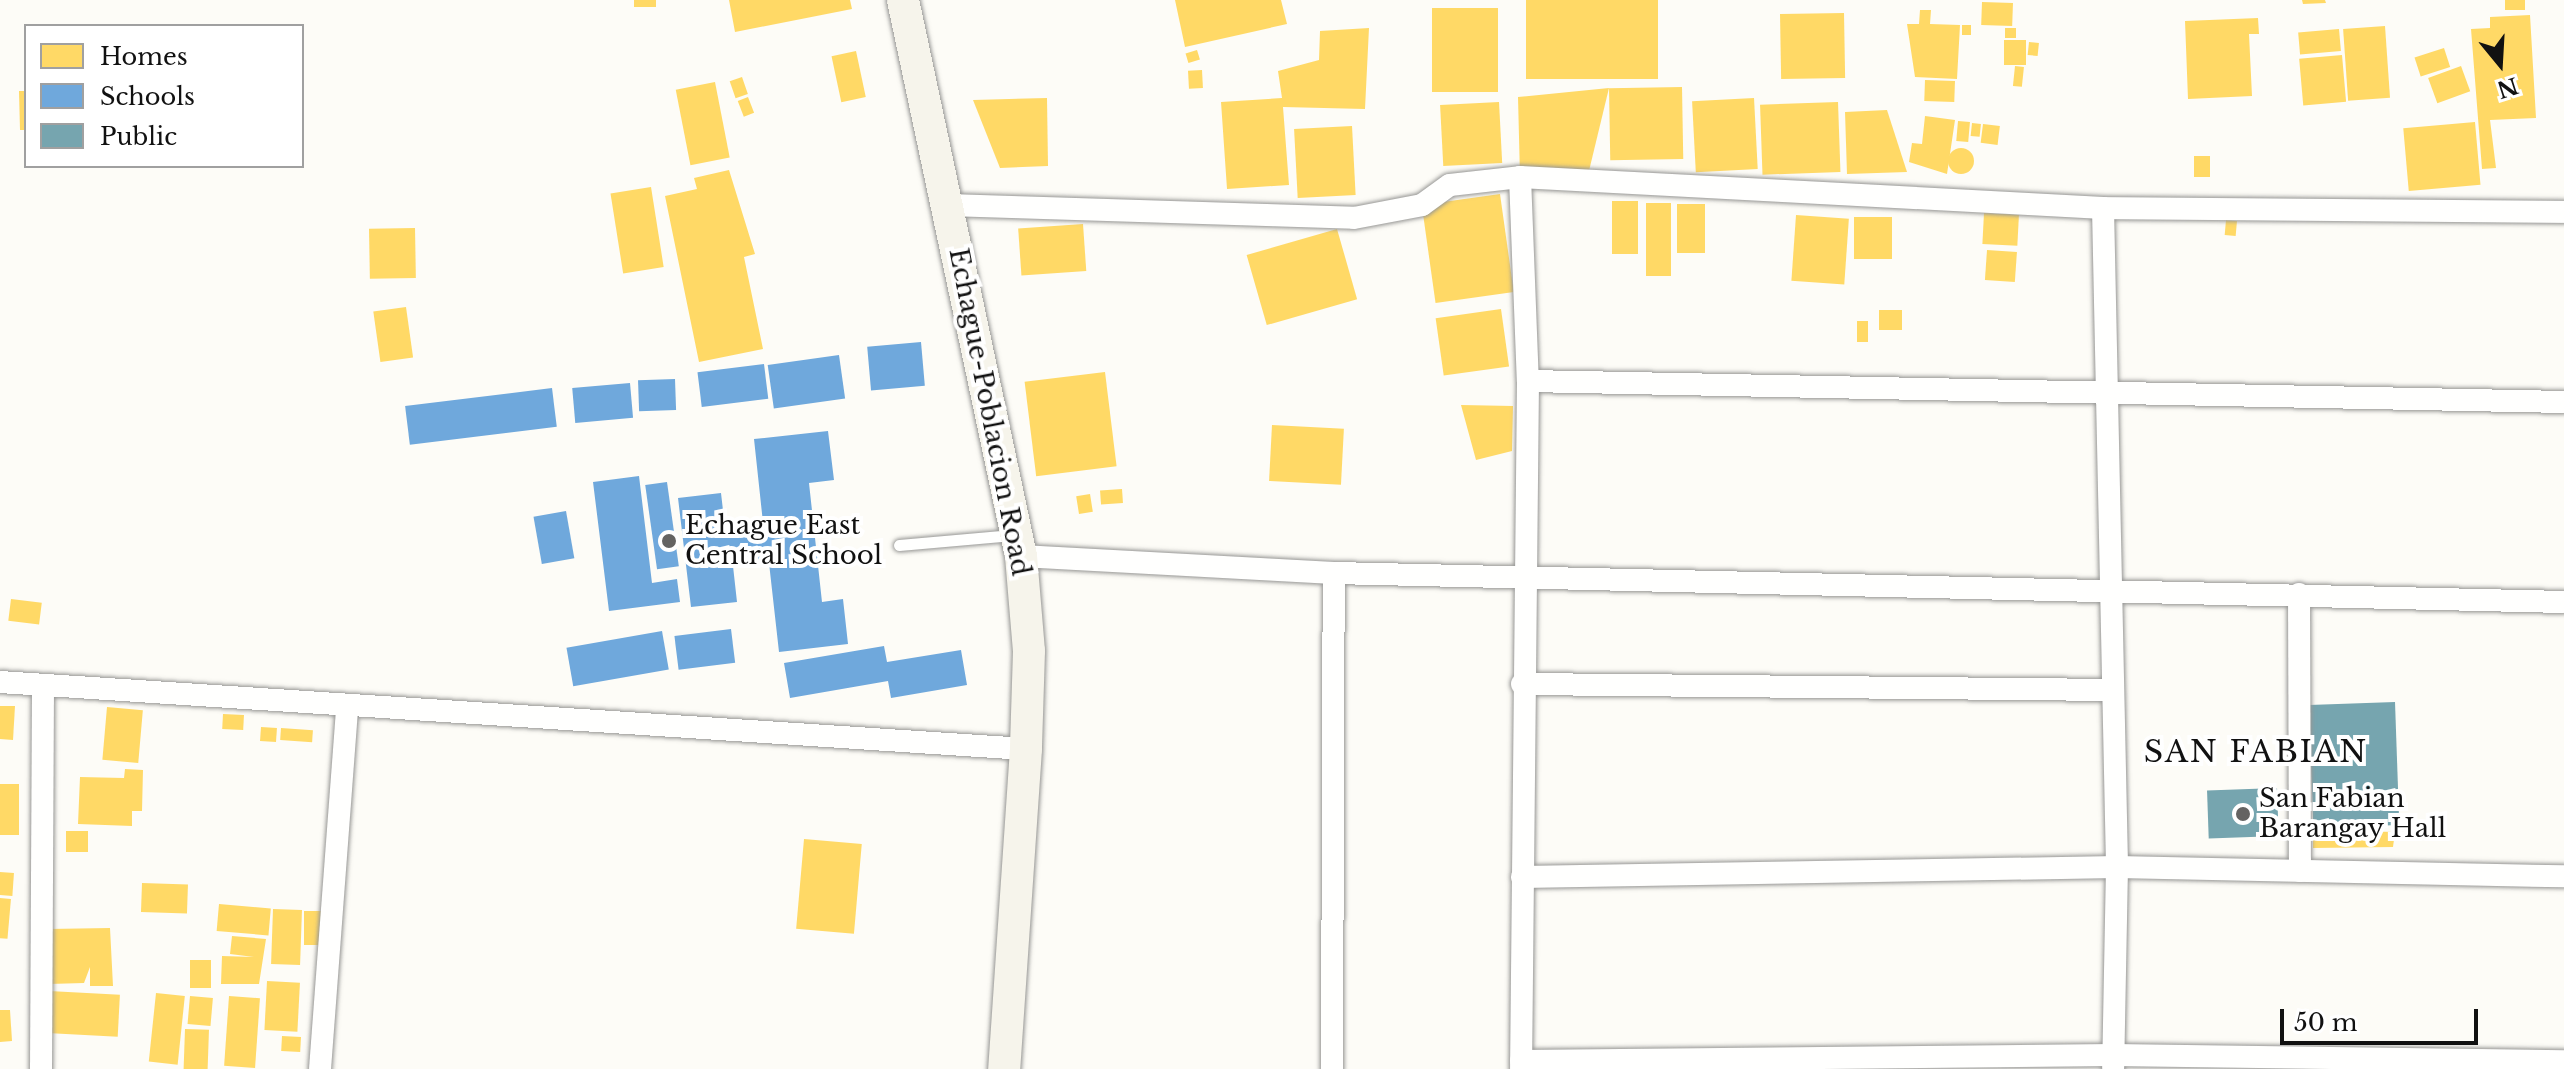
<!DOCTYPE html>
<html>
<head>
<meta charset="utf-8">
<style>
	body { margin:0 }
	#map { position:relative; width:2564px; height:1069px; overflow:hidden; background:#fdfcf7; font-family:"Libre Baskerville",serif }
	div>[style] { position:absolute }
	.homes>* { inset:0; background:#ffd966; transform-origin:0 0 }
	.round { border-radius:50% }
	.schools>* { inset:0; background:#6fa8dc; transform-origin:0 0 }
	.public>* { inset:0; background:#76a5af; transform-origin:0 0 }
	.roads { filter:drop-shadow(0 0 2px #979795) drop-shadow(0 0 2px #979795) }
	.lane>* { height:11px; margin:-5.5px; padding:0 5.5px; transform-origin:5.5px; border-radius:5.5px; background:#fffffe }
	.street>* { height:22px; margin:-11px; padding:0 11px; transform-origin:11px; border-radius:11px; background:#fffffe }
	.secondary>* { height:32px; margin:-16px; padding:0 16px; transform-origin:16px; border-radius:16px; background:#f6f4eb }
	.dots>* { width:22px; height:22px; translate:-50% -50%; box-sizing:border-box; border:4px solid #fff; border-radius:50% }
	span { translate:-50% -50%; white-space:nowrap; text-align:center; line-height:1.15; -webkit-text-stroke:8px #fff; paint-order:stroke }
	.street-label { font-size:26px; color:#111 }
	.poi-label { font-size:26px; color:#111 }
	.left { translate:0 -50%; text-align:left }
	.quarter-label { font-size:30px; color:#111; letter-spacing:2px }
	.legend { position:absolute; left:24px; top:24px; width:280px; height:144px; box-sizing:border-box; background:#fff; border:2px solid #a0a0a0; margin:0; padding:10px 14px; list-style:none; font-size:24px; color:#111 }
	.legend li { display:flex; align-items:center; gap:16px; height:40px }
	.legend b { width:40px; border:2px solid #a0a0a0 }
	.north { position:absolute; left:2460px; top:24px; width:80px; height:80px; -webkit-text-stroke:6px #fff; paint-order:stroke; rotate:162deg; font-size:22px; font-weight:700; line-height:32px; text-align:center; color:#111 }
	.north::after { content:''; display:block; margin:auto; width:28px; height:36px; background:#111; clip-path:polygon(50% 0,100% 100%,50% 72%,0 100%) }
	.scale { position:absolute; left:2280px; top:1009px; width:198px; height:36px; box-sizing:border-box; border:4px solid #111; border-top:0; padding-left:10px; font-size:24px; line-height:28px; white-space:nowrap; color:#111; -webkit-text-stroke:6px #fff; paint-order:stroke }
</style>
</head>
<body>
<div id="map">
	<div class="homes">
		<i style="left:634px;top:0;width:22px;height:7px"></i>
		<i style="clip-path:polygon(729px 0,850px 0,852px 9px,735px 32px)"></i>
		<i style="clip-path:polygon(1175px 0,1281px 0,1287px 24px,1185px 47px)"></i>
		<i style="left:1526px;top:0;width:132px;height:79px"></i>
		<i style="clip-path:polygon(2302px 0,2325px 0,2326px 3px,2303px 4px)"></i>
		<i style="left:2505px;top:0;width:20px;height:10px"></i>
		<i style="left:1982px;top:2px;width:31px;height:23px;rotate:2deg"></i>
		<i style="left:1432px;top:8px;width:66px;height:84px"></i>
		<i style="clip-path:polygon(1920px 10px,1931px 10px,1930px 24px,1960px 25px,1957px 79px,1915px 77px,1907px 24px,1919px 24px)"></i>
		<i style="left:1844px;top:13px;width:65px;height:64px;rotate:89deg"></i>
		<i style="clip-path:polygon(2530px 15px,2536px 118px,2490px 120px,2496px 168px,2482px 169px,2471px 29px,2490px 28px,2490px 17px)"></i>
		<i style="clip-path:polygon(2258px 18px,2259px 34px,2249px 34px,2252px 96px,2188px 99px,2185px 21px)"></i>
		<i style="left:1962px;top:25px;width:9px;height:10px"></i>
		<i style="left:2385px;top:26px;width:72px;height:42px;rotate:86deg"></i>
		<i style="clip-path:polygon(1369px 28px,1365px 109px,1283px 107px,1289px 185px,1227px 189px,1221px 102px,1282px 98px,1278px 71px,1319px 60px,1320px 31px)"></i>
		<i style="left:2005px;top:28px;width:11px;height:10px"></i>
		<i style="left:2339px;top:29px;width:22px;height:41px;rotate:85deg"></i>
		<i style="left:2004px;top:40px;width:22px;height:25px"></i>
		<i style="left:2029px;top:42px;width:10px;height:13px;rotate:6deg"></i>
		<i style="left:2444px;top:48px;width:20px;height:31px;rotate:72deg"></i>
		<i style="left:1197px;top:50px;width:10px;height:12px;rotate:73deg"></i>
		<i style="left:856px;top:51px;width:47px;height:25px;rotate:78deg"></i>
		<i style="left:2342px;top:55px;width:47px;height:43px;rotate:85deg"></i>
		<i style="left:2015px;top:66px;width:9px;height:20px;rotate:6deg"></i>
		<i style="left:2461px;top:66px;width:27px;height:35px;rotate:70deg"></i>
		<i style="left:1202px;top:70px;width:18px;height:14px;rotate:87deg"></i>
		<i style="left:742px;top:77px;width:18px;height:13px;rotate:71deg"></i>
		<i style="left:1925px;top:80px;width:30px;height:21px;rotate:2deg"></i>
		<i style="left:715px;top:82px;width:77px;height:40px;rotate:79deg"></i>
		<i style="left:1682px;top:87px;width:72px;height:73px;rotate:89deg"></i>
		<i style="clip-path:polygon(1609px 88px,1588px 175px,1520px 177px,1518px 97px)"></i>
		<i style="clip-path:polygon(19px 91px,26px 91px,26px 130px,20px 130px)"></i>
		<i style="left:748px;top:97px;width:17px;height:11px;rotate:69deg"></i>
		<i style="clip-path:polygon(1047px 98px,1048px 166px,1000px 168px,973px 100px)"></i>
		<i style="left:1754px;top:98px;width:71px;height:62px;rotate:87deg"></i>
		<i style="left:1499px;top:102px;width:61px;height:59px;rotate:87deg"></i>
		<i style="left:1838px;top:102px;width:70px;height:78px;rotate:88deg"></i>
		<i style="clip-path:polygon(1887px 110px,1907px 172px,1847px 174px,1845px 112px)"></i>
		<i style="clip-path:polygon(1925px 116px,1955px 120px,1947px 174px,1909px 162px,1912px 143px,1922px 144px)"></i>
		<i style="left:1958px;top:121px;width:12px;height:20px;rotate:5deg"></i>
		<i style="left:2475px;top:122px;width:63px;height:72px;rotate:85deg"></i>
		<i style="left:1972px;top:123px;width:9px;height:13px;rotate:6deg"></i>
		<i style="left:1983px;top:124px;width:17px;height:19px;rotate:7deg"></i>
		<i style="left:1352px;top:126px;width:69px;height:58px;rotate:87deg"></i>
		<i class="round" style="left:1948px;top:148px;width:26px;height:26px"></i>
		<i style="left:2194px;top:156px;width:16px;height:21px"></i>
		<i style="clip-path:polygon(729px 170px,755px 254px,744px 257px,763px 349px,699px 362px,665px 196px,697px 189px,694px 178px)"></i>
		<i style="left:651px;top:187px;width:81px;height:41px;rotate:81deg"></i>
		<i style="left:1500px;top:194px;width:99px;height:79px;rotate:82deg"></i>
		<i style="left:1612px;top:201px;width:26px;height:53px"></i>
		<i style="left:1646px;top:203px;width:25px;height:73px"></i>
		<i style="left:1677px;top:204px;width:28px;height:49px"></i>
		<i style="left:1984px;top:213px;width:35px;height:31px;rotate:3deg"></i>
		<i style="left:1796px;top:215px;width:53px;height:66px;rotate:4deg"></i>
		<i style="left:1854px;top:217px;width:38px;height:42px"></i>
		<i style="left:2226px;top:220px;width:11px;height:15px;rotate:5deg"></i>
		<i style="left:1083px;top:224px;width:47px;height:65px;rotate:86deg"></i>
		<i style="left:415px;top:228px;width:50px;height:46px;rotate:89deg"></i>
		<i style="left:1337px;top:229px;width:73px;height:94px;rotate:74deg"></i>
		<i style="left:1987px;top:250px;width:30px;height:30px;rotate:4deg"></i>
		<i style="left:406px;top:307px;width:51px;height:33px;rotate:82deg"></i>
		<i style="left:1501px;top:309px;width:58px;height:66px;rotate:82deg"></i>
		<i style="left:1879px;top:310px;width:23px;height:20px"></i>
		<i style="left:1857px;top:321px;width:11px;height:21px"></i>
		<i style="left:1105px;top:372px;width:95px;height:81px;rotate:83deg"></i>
		<i style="clip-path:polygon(1461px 405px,1513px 406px,1512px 451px,1476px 460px)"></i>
		<i style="left:1272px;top:425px;width:72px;height:56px;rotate:3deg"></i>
		<i style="left:1122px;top:489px;width:14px;height:22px;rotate:86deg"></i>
		<i style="left:1090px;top:494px;width:18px;height:14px;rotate:81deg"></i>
		<i style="left:11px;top:599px;width:31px;height:22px;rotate:7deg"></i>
		<i style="clip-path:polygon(0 706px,15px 706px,13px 740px,0 739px)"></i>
		<i style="left:107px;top:707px;width:36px;height:53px;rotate:5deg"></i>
		<i style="left:223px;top:714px;width:21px;height:15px;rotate:3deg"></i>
		<i style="left:261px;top:727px;width:16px;height:14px;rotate:4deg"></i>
		<i style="left:281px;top:728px;width:32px;height:12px;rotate:4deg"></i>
		<i style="clip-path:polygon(125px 769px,143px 770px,142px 811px,132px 811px,132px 826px,78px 824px,80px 777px,124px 778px)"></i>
		<i style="left:0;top:784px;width:19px;height:51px"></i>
		<i style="clip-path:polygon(2313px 830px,2395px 832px,2393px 847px,2313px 848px)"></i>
		<i style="left:66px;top:831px;width:22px;height:21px"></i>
		<i style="left:804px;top:839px;width:58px;height:90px;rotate:5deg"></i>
		<i style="left:0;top:872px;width:14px;height:23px;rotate:4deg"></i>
		<i style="left:142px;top:883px;width:46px;height:29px;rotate:2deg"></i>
		<i style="left:0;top:898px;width:11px;height:40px;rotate:5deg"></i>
		<i style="left:219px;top:904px;width:52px;height:27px;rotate:5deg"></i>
		<i style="left:273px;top:909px;width:29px;height:55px;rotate:2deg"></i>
		<i style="left:304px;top:911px;width:22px;height:34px"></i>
		<i style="clip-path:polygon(110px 928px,113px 986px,90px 986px,90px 967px,84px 983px,49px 984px,48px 929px)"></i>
		<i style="clip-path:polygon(232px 936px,266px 939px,259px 984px,221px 984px,222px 956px,254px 957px,230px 954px)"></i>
		<i style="left:190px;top:960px;width:21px;height:28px"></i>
		<i style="left:267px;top:981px;width:33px;height:49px;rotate:3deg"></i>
		<i style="left:49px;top:991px;width:71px;height:42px;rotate:3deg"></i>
		<i style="left:156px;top:993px;width:29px;height:69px;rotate:6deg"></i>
		<i style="left:190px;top:996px;width:23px;height:28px;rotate:5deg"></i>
		<i style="left:229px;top:996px;width:31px;height:70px;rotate:4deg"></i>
		<i style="clip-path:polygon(0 1010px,10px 1010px,12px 1041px,0 1042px)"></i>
		<i style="left:185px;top:1029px;width:24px;height:40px;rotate:2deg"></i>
		<i style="left:282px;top:1036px;width:19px;height:15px;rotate:3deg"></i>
	</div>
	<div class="schools">
		<i style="left:921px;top:342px;width:44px;height:54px;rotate:85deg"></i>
		<i style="left:839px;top:355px;width:44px;height:72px;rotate:82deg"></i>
		<i style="left:764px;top:364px;width:35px;height:67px;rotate:83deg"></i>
		<i style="left:675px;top:379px;width:31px;height:37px;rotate:88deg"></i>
		<i style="left:630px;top:383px;width:35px;height:58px;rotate:85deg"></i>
		<i style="left:552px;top:388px;width:39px;height:148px;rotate:83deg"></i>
		<i style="clip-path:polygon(828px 431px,834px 480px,809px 483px,822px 602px,843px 599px,848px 644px,779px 652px,769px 563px,733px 566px,737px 602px,691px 607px,678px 498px,721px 493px,726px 536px,764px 532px,754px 439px)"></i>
		<i style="clip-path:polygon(639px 476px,652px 583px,677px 579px,680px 602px,609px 611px,593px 482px)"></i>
		<i style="left:667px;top:482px;width:85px;height:22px;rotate:82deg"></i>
		<i style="left:566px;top:511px;width:48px;height:33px;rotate:80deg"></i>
		<i style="left:731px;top:629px;width:34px;height:57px;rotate:83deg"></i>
		<i style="left:662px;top:631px;width:39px;height:97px;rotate:80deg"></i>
		<i style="clip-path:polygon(884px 646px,887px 662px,961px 650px,967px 685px,891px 698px,888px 681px,790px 698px,784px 663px)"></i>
	</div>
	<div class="public">
		<i style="left:2395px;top:702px;width:123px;height:86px;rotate:88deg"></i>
		<i style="left:2277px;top:788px;width:48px;height:70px;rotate:88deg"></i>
	</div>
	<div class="roads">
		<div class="lane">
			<i style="left:899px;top:545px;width:114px;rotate:-5deg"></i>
		</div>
		<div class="street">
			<i style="left:1520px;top:177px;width:204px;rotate:87.8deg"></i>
			<i style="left:1528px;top:381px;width:688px;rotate:90.58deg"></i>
			<i style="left:948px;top:205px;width:406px;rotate:1.8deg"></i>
			<i style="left:1354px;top:218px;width:69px;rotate:-10.8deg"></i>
			<i style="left:1422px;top:205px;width:34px;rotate:-36deg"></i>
			<i style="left:1450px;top:185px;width:70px;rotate:-6.5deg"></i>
			<i style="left:1520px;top:177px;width:584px;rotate:3.04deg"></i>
			<i style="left:2103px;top:208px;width:461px;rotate:0.5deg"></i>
			<i style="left:2103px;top:208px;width:659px;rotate:88.78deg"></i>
			<i style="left:2117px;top:867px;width:201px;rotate:91.1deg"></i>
			<i style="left:1528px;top:381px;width:1036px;rotate:1.16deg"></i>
			<i style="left:1021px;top:556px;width:313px;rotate:3.1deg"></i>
			<i style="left:1334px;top:573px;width:1230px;rotate:1.35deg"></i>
			<i style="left:2299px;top:594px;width:277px;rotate:89.8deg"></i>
			<i style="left:0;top:682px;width:1028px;rotate:3.74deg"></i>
			<i style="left:1522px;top:684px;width:589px;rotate:0.58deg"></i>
			<i style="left:1522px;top:877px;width:595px;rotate:-0.96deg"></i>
			<i style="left:2117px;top:867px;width:447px;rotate:1.2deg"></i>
			<i style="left:1521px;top:1061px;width:592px;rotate:-0.58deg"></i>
			<i style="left:2113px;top:1055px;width:451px;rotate:0.8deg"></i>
			<i style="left:41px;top:1069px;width:384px;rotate:-89.7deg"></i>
			<i style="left:320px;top:1069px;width:362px;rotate:-85.7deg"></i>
			<i style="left:1332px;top:1069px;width:496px;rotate:-89.8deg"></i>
		</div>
		<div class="secondary">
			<i style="left:903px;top:0;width:568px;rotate:78.02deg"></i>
			<i style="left:1021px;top:556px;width:95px;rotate:85.2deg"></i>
			<i style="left:1029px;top:651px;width:98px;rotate:91.8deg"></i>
			<i style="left:1026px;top:749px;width:321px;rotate:93.9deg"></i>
		</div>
	</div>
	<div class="dots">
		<i style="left:669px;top:541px;background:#646362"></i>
		<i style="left:2243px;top:814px;background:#646362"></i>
	</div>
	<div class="street-label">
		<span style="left:989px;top:412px;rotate:79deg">Echague-Poblacion Road</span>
	</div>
	<div class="poi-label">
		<span class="left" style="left:685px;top:541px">Echague East<br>Central School</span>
		<span class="left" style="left:2259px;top:814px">San Fabian<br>Barangay Hall</span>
	</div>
	<div class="quarter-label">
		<span style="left:2256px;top:752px">SAN FABIAN</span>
	</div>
	<ul class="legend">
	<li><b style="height:22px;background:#ffd966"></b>Homes</li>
	<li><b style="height:22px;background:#6fa8dc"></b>Schools</li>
	<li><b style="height:22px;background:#76a5af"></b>Public</li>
	</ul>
	<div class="north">N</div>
	<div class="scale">50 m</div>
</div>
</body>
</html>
